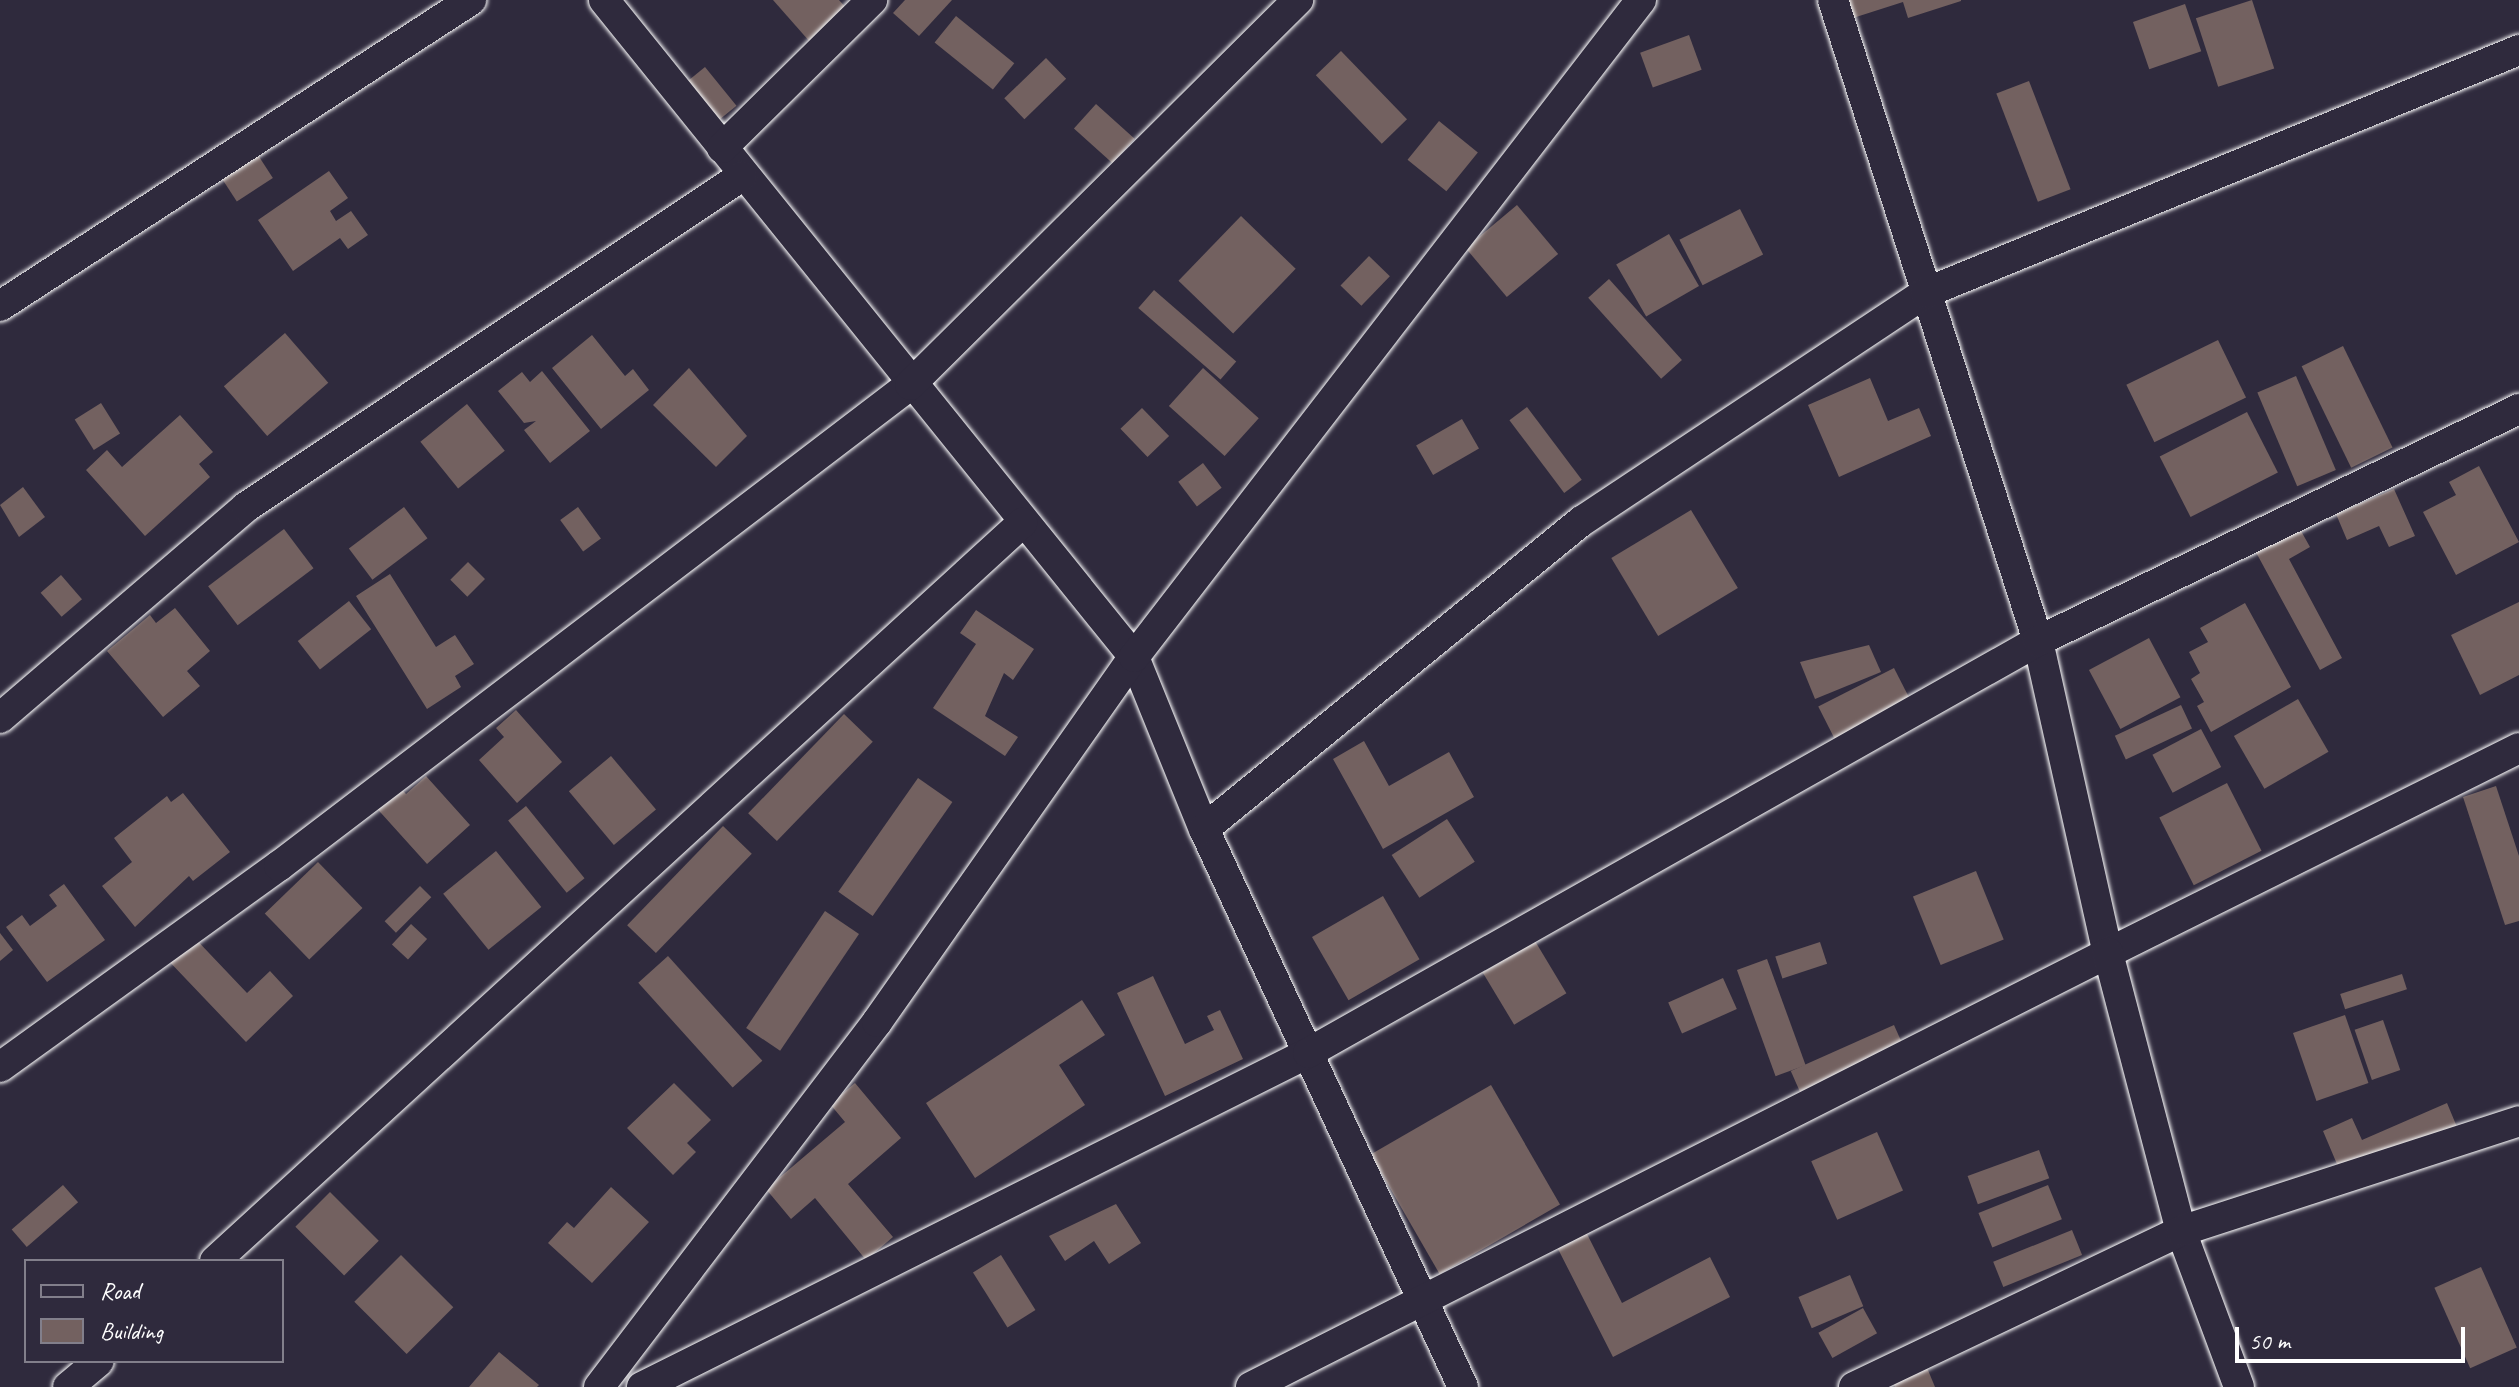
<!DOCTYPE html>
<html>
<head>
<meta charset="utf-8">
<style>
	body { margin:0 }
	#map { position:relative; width:2519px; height:1387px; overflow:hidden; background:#2f2a3d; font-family:Caveat,sans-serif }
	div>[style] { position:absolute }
	.building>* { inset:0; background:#736160; transform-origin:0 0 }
	.roads { filter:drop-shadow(0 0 2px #fff) drop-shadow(0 0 2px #fff) }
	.street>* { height:30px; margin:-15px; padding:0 15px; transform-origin:15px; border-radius:15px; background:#2f2a3d }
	span { translate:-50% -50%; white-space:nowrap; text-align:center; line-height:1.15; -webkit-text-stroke:7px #2f2a3d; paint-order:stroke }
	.legend { position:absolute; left:24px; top:1259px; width:260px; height:104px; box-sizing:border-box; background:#2f2a3d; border:2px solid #827f8b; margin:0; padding:10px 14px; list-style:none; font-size:24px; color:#fff }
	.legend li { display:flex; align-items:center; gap:16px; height:40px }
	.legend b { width:40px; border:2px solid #827f8b }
	.scale { position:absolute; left:2235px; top:1327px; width:230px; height:36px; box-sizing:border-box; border:4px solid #fff; border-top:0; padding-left:10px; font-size:24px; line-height:28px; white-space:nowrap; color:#fff; -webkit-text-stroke:6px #2f2a3d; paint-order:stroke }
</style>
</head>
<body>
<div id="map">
	<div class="building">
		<i style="clip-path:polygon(773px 0,839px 0,847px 9px,810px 42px)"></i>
		<i style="clip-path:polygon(905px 0,952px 0,919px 36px,893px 13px)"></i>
		<i style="clip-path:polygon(1847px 0,1961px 0,1961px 1px,1908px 18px,1903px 2px,1853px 18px)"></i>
		<i style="left:2252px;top:0;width:72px;height:59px;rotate:72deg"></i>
		<i style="left:2185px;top:4px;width:50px;height:55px;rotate:71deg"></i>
		<i style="left:956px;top:16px;width:75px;height:34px;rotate:39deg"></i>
		<i style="left:1689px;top:35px;width:37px;height:52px;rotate:70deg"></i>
		<i style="left:1341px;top:51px;width:95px;height:35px;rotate:46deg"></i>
		<i style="left:1046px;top:58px;width:29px;height:58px;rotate:46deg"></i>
		<i style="left:705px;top:67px;width:50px;height:32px;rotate:51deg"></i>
		<i style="left:2029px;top:81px;width:116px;height:35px;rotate:69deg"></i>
		<i style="left:1096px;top:104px;width:52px;height:33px;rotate:42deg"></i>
		<i style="left:1439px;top:121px;width:50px;height:50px;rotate:39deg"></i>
		<i style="left:256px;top:152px;width:31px;height:43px;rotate:57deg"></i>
		<i style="clip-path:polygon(329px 171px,348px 198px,330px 211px,336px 221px,351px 211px,368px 235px,348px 249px,340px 238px,293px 271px,258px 220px)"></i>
		<i style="left:1517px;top:205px;width:64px;height:67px;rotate:50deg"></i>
		<i style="left:1740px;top:209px;width:51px;height:68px;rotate:63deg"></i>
		<i style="left:1241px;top:216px;width:76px;height:90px;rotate:44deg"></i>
		<i style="left:1669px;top:234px;width:60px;height:61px;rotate:60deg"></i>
		<i style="left:1369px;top:256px;width:29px;height:41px;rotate:44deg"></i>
		<i style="left:1609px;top:279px;width:109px;height:28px;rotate:48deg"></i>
		<i style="left:1154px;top:290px;width:109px;height:24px;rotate:41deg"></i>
		<i style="left:285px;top:333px;width:66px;height:81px;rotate:49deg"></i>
		<i style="clip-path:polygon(592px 335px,625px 376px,633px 369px,649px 390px,601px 429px,552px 368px)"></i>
		<i style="left:2218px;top:340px;width:64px;height:102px;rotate:64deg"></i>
		<i style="left:2343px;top:346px;width:113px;height:46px;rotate:64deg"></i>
		<i style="clip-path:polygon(689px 368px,747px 436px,716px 467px,653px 405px)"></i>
		<i style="left:1203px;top:368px;width:75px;height:51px;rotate:42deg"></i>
		<i style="clip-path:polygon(542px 371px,590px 431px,550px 463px,524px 430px,536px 421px,524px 423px,498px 391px,522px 372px,530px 382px)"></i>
		<i style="left:2296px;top:376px;width:102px;height:42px;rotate:67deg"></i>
		<i style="clip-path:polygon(1870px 378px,1888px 421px,1919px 408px,1931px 436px,1839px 477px,1808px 405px)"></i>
		<i style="left:101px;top:403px;width:36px;height:31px;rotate:58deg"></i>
		<i style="left:467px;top:404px;width:60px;height:60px;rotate:51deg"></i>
		<i style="left:1527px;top:407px;width:91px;height:22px;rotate:53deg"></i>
		<i style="left:1142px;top:408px;width:39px;height:30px;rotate:46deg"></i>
		<i style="left:2247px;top:412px;width:68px;height:98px;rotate:63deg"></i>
		<i style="clip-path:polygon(180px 415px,213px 452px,199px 464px,210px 477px,145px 536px,86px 470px,107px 450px,122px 467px)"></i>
		<i style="left:1462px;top:419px;width:34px;height:53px;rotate:60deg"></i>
		<i style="left:1203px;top:463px;width:31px;height:31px;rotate:53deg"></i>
		<i style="clip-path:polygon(2479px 466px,2519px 542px,2456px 575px,2423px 512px,2456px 495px,2449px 482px)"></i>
		<i style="clip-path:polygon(23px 487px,45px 517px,19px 537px,0 505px)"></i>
		<i style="clip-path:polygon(2394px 489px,2415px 536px,2389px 547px,2379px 526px,2347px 540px,2336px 514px)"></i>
		<i style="left:404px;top:507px;width:39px;height:69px;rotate:53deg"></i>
		<i style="left:578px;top:507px;width:39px;height:22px;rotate:54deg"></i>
		<i style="left:1691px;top:510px;width:91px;height:93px;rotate:59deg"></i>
		<i style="clip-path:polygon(2296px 522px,2310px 547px,2289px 559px,2342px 658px,2320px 670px,2252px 545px)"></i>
		<i style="left:284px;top:529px;width:49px;height:95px;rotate:53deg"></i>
		<i style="left:468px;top:562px;width:24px;height:25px;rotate:45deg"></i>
		<i style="clip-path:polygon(390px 574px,436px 647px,455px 635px,474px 664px,455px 676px,461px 687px,427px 709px,356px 596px)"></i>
		<i style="left:61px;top:575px;width:32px;height:27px;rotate:49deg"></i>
		<i style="left:349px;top:601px;width:36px;height:65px;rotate:52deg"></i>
		<i style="clip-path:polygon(2519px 602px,2519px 675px,2480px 695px,2451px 635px)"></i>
		<i style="clip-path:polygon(2245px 603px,2291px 687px,2211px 732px,2197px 706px,2204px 702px,2191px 679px,2200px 673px,2189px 652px,2208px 642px,2200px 628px)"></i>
		<i style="clip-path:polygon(175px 608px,210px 651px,187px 671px,200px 686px,163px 717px,107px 651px,150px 615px,156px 623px)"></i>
		<i style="clip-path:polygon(976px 610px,1034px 649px,1013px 680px,1004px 673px,985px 716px,1018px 737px,1005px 756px,933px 708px,976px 644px,960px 633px)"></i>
		<i style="left:2149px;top:638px;width:67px;height:68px;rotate:62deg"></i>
		<i style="clip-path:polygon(1869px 645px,1881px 672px,1815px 699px,1800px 662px)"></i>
		<i style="left:1894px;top:668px;width:36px;height:85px;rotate:63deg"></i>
		<i style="left:2298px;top:699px;width:61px;height:74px;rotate:60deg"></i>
		<i style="left:2181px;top:705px;width:26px;height:73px;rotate:65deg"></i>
		<i style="clip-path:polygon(516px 710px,562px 762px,517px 803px,479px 760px,504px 737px,496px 728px)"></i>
		<i style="left:844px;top:714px;width:40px;height:138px;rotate:44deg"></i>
		<i style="left:2201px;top:729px;width:43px;height:55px;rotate:62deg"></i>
		<i style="clip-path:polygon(1364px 741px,1389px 786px,1449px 752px,1474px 797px,1383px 849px,1333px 759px)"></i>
		<i style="left:611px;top:756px;width:70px;height:55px;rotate:50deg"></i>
		<i style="clip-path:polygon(426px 776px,470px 825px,427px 864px,372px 803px,395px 782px,406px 794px)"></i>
		<i style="left:918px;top:778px;width:42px;height:139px;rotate:35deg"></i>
		<i style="left:2227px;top:783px;width:76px;height:76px;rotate:63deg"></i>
		<i style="clip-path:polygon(2496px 786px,2519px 856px,2519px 921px,2505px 925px,2463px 797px)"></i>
		<i style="clip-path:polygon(183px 793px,230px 852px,193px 881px,189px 876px,135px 927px,102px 886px,132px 862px,114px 838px,167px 796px,171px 802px)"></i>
		<i style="left:526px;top:806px;width:93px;height:23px;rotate:51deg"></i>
		<i style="left:1447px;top:819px;width:51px;height:66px;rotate:57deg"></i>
		<i style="left:723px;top:826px;width:40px;height:138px;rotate:44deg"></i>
		<i style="left:496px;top:851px;width:72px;height:68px;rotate:51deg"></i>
		<i style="left:318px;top:862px;width:64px;height:74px;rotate:46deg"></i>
		<i style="left:1976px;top:871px;width:74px;height:68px;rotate:68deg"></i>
		<i style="clip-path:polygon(64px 884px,105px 940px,47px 982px,6px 927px,22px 915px,30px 926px,57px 906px,49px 895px)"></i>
		<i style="left:420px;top:886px;width:16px;height:50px;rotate:45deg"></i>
		<i style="left:1383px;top:896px;width:73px;height:82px;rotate:60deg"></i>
		<i style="left:825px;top:911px;width:41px;height:141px;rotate:34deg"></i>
		<i style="left:411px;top:924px;width:22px;height:28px;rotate:43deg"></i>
		<i style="clip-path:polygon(0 933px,13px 950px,0 961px)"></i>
		<i style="clip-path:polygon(190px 933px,247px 993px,270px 971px,293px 996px,246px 1042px,165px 957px)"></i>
		<i style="left:1535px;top:941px;width:61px;height:61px;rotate:59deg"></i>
		<i style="left:1820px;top:942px;width:23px;height:47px;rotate:72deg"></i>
		<i style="left:668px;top:956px;width:141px;height:40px;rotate:48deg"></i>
		<i style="left:1767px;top:959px;width:113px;height:32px;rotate:70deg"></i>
		<i style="left:2402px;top:974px;width:16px;height:65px;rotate:72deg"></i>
		<i style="clip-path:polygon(1153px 976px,1185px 1044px,1214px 1030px,1207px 1016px,1220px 1010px,1243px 1059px,1165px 1096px,1117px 993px)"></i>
		<i style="left:1723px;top:978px;width:34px;height:60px;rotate:66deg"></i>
		<i style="clip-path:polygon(1082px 1000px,1105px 1035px,1059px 1065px,1085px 1105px,975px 1178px,926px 1103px)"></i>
		<i style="left:2345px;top:1015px;width:72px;height:55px;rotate:71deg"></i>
		<i style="left:2383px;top:1020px;width:53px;height:30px;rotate:71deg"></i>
		<i style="left:1894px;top:1025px;width:24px;height:113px;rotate:66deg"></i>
		<i style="clip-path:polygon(674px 1083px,711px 1120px,687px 1143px,696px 1152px,673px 1175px,627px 1128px)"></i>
		<i style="clip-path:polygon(855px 1083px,901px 1138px,848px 1184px,893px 1237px,866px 1260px,815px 1198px,791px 1219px,766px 1189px,845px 1122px,830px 1104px)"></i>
		<i style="left:1491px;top:1085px;width:138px;height:139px;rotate:60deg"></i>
		<i style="clip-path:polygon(2447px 1103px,2457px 1127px,2342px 1176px,2323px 1131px,2352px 1118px,2362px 1140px)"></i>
		<i style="left:1877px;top:1132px;width:64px;height:72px;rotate:66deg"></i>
		<i style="left:2039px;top:1150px;width:30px;height:76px;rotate:70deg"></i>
		<i style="left:63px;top:1185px;width:23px;height:68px;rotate:49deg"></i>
		<i style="left:2048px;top:1185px;width:37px;height:75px;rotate:68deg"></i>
		<i style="clip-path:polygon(611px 1187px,649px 1222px,592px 1283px,548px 1243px,567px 1222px,574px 1228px)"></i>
		<i style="left:330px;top:1192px;width:69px;height:49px;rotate:45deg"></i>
		<i style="clip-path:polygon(1116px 1204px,1141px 1243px,1109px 1264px,1094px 1241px,1065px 1261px,1049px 1236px)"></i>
		<i style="left:2072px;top:1230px;width:27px;height:85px;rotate:68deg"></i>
		<i style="clip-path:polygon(1586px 1232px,1622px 1303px,1710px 1257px,1730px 1297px,1613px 1357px,1557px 1247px)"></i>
		<i style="left:401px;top:1255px;width:74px;height:66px;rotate:45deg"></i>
		<i style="left:1001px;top:1255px;width:65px;height:33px;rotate:58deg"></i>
		<i style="left:2481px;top:1267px;width:88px;height:51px;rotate:66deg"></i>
		<i style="left:1850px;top:1275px;width:34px;height:56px;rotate:67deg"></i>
		<i style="left:1863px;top:1308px;width:29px;height:51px;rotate:61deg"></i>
		<i style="clip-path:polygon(499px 1352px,539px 1385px,537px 1387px,469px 1387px)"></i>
		<i style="clip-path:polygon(1923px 1358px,1935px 1387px,1895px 1387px,1889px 1373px)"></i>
	</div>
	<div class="roads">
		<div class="street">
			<i style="left:604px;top:0;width:844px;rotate:51.11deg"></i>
			<i style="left:1134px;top:657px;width:186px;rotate:67.9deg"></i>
			<i style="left:1204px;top:829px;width:615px;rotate:65.1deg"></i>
			<i style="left:1833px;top:0;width:673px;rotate:72.27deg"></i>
			<i style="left:2038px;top:641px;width:320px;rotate:77.4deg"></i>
			<i style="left:2108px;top:953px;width:459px;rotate:-26.5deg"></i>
			<i style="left:722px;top:148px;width:211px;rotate:-44.6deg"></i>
			<i style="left:0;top:306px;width:562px;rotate:-33.01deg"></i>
			<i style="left:0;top:718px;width:324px;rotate:-40.6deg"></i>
			<i style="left:246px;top:507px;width:596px;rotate:-33.72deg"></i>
			<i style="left:1204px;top:829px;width:488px;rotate:-39.2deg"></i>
			<i style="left:1582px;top:521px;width:412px;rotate:-33.6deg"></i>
			<i style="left:1925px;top:293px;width:642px;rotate:-22.25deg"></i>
			<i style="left:0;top:1067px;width:344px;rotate:-35.8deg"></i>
			<i style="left:279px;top:866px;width:793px;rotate:-37.32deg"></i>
			<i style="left:910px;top:385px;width:547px;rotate:-44.78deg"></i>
			<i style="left:215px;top:1261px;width:1094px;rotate:-42.44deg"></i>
			<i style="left:68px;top:1387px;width:40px;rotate:-40deg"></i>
			<i style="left:599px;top:1387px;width:459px;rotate:-52.7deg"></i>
			<i style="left:877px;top:1022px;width:446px;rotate:-54.9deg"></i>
			<i style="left:1134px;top:657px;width:830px;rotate:-52.34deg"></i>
			<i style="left:642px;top:1387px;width:745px;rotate:-26.63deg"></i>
			<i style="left:1308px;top:1053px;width:838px;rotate:-29.44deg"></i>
			<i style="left:2038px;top:641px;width:534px;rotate:-25.75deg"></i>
			<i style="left:1251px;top:1387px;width:961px;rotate:-26.86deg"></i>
			<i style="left:2108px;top:953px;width:287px;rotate:75.3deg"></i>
			<i style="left:2181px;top:1231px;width:166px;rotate:69.6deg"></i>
			<i style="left:1854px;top:1387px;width:362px;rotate:-25.5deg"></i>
			<i style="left:2181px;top:1231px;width:355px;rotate:-18deg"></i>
		</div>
	</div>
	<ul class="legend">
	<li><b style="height:10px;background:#2f2a3d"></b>Road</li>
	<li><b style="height:22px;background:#736160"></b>Building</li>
	</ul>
	<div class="scale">50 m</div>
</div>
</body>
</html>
